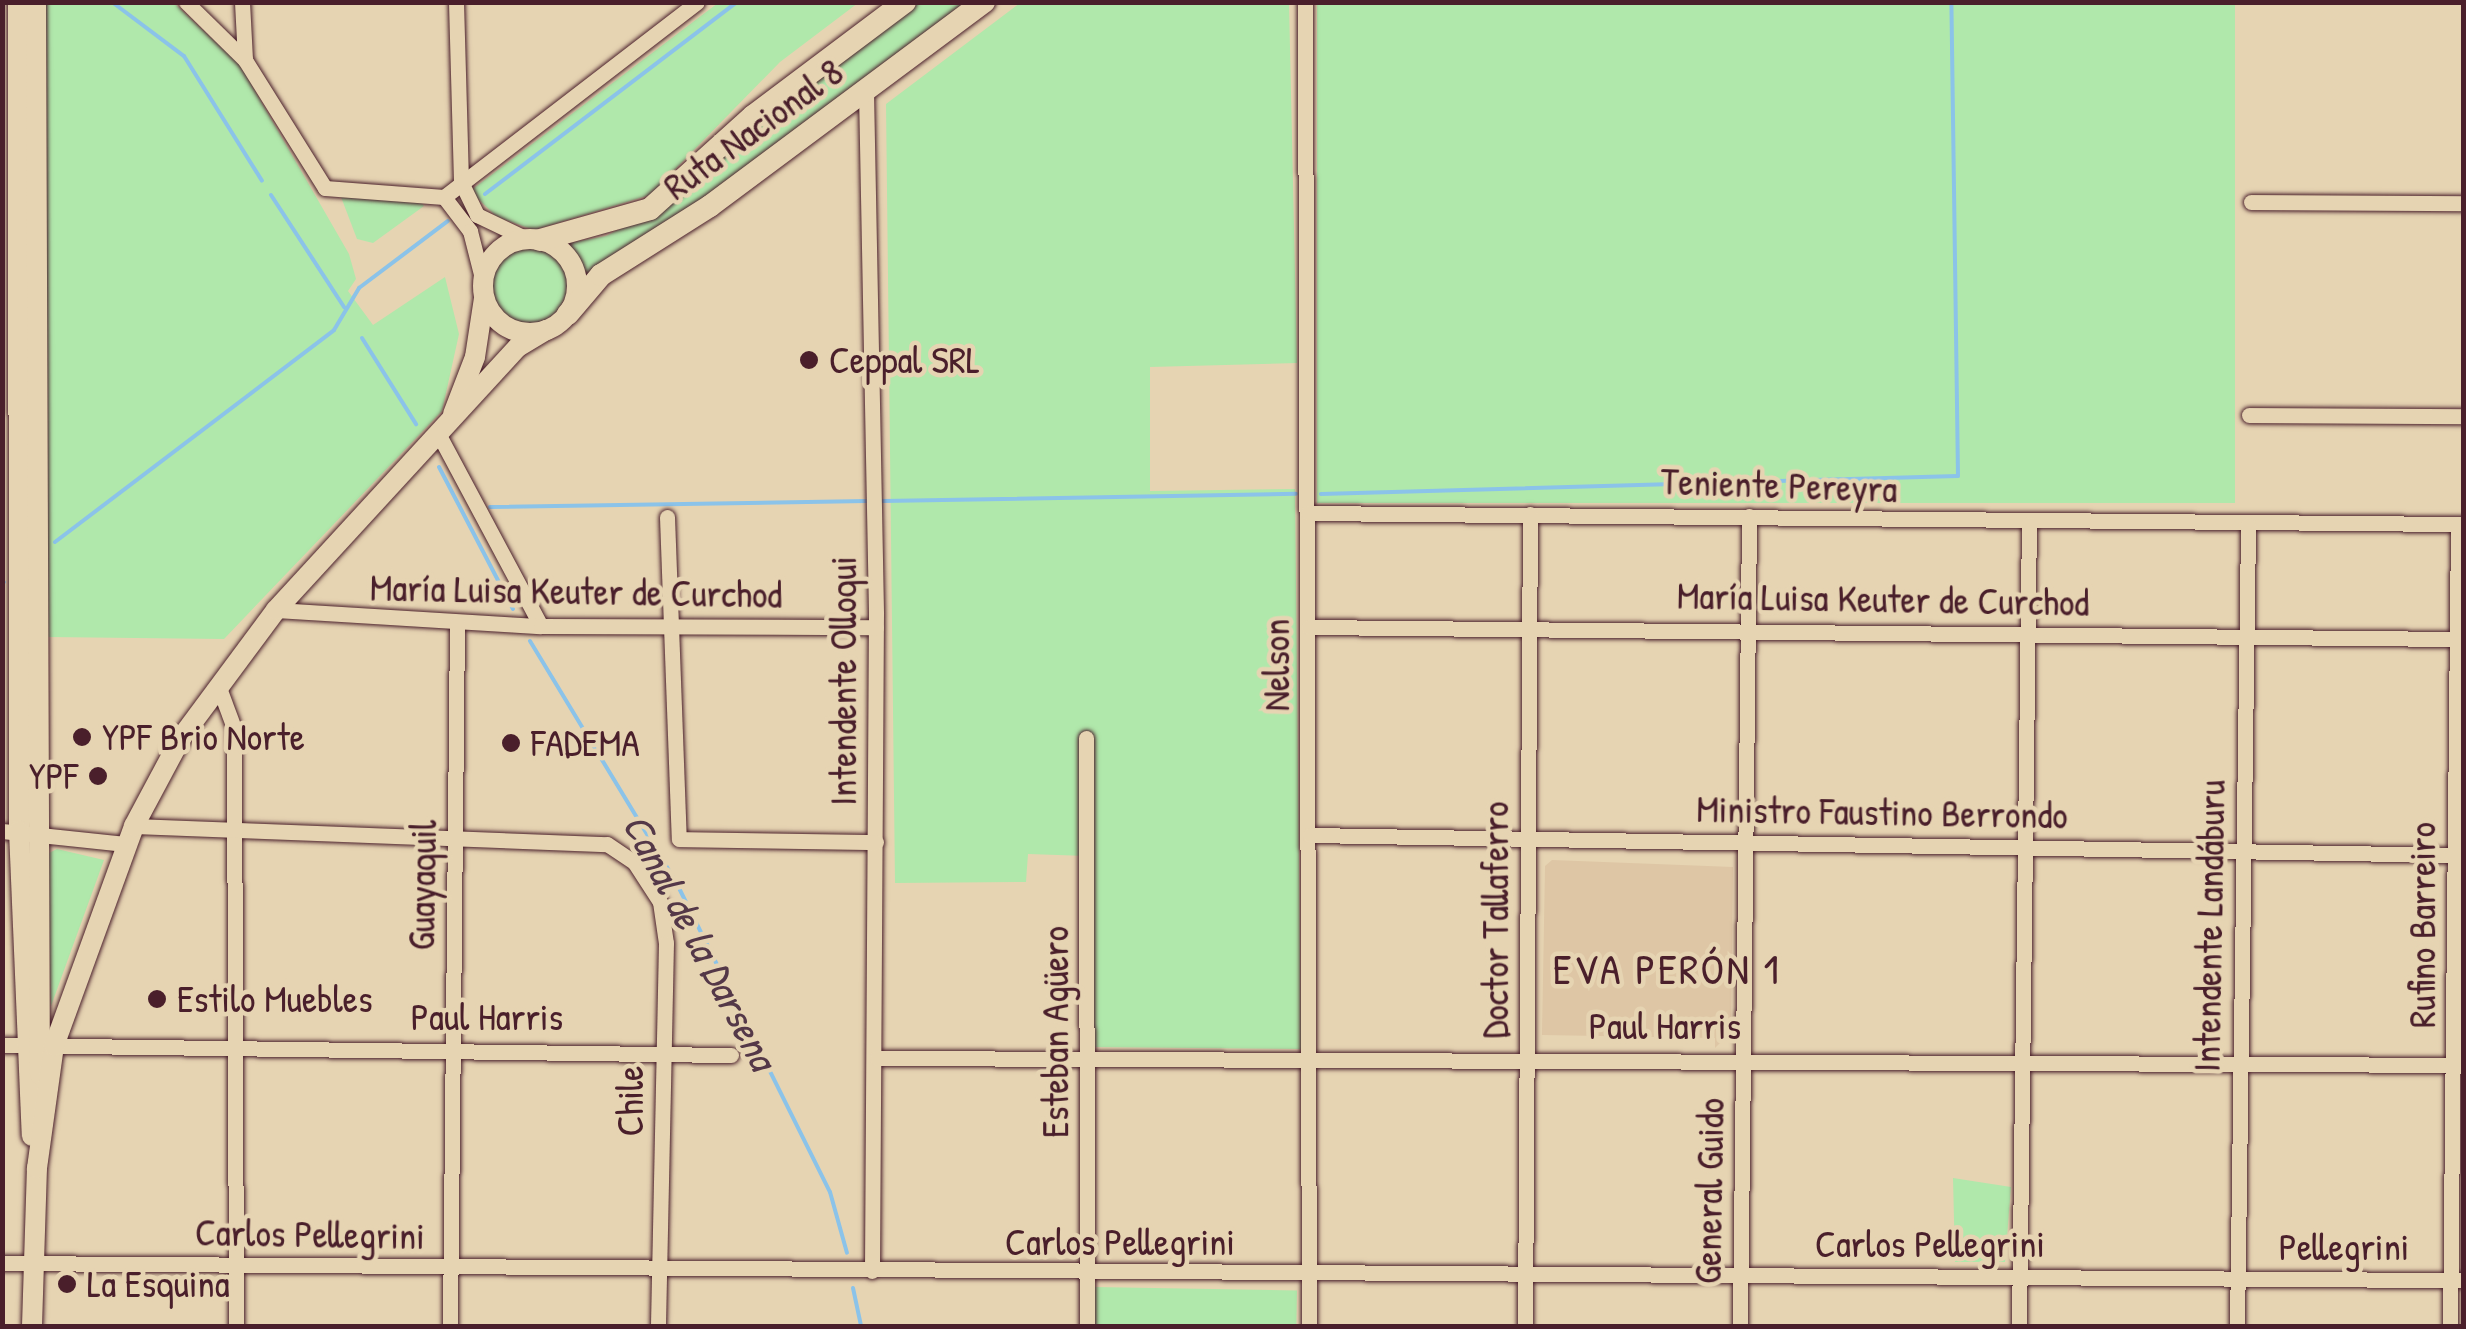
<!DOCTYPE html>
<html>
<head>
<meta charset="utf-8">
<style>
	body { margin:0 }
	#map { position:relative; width:2466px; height:1329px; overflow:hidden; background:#e6d4b2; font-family:"Patrick Hand",sans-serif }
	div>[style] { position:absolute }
	.built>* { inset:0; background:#dec6a5 }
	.green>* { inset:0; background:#b0e8ab; transform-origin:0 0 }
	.round { border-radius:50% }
	.stream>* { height:4px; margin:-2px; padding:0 2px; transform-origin:2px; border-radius:2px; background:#8bc3e9 }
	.roads { filter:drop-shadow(0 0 2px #4a1f2b) drop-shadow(0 0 2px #4a1f2b) }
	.minor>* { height:15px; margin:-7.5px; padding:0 7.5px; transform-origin:7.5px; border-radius:7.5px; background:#e6d4b2 }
	.major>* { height:20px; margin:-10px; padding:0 10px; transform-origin:10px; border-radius:10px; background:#e6d4b2 }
	.major>.ring { margin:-10px; padding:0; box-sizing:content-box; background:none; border:20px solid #e6d4b2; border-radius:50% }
	.highway>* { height:22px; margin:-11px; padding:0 11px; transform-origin:11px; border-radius:11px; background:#e6d4b2 }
	.dots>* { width:28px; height:28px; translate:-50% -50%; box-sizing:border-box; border:5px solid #e6d4b2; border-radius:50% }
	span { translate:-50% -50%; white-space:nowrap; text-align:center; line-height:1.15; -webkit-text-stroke:9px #e6d4b2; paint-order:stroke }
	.street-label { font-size:38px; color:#4a1f2b }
	.poi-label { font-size:38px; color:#4a1f2b }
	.left { translate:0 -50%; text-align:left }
	.right { translate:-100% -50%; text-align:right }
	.water-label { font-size:40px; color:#543848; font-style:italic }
	.quarter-label { font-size:42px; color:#4a1f2b; letter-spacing:2.5px }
	.frame { position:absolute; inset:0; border:5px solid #4a1f2b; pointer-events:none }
</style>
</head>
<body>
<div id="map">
	<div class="built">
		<i style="clip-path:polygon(1552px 860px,1733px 867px,1731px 1032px,1715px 1048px,1715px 1038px,1542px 1035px,1545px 866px)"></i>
	</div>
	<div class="green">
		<i style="clip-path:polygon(46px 3px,174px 3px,240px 65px,349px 254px,356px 279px,348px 291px,373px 325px,445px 277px,459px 334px,442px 411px,224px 639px,48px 637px)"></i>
		<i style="clip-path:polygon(718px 3px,858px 3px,780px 62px,650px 195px,534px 230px,497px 217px,470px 191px)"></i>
		<i style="clip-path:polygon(916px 3px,964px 3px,690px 210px,587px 274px,569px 243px,606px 236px,688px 194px,748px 129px)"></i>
		<i style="clip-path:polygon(1020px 3px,1289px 3px,1297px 363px,1150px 367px,1150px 491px,1295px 489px,1301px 1049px,1088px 1047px,1087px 856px,1028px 854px,1026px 882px,895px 883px,886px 104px)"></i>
		<i style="left:1317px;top:3px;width:918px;height:500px"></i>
		<i style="clip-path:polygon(341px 197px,418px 198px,424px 206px,373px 243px,357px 239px)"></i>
		<i class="round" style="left:489px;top:246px;width:78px;height:78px"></i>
		<i style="clip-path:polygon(57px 849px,104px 860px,51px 1006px,47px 854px)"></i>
		<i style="clip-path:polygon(1953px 1178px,2011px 1187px,2005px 1262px,1955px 1262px)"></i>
		<i style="left:1094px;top:1287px;width:203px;height:39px;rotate:1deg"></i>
	</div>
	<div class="stream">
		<i style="left:112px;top:2px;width:90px;rotate:36.9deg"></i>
		<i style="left:184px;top:56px;width:147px;rotate:58deg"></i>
		<i style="left:485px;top:194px;width:317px;rotate:-37.3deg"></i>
		<i style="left:271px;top:195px;width:134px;rotate:56.9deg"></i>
		<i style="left:362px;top:338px;width:102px;rotate:57.9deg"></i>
		<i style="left:439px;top:467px;width:160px;rotate:62.5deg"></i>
		<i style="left:1321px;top:494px;width:637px;rotate:-1.62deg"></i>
		<i style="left:1958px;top:476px;width:474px;rotate:-90.8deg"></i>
		<i style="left:883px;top:501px;width:413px;rotate:-1deg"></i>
		<i style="left:490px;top:507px;width:377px;rotate:-0.9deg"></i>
		<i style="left:55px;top:542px;width:350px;rotate:-37.2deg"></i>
		<i style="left:334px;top:330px;width:49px;rotate:-59.2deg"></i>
		<i style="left:359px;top:288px;width:111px;rotate:-37deg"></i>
		<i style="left:2px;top:583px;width:2px;rotate:-27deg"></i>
		<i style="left:530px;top:641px;width:280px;rotate:58.8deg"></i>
		<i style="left:675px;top:880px;width:348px;rotate:63.6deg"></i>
		<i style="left:830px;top:1192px;width:63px;rotate:74.4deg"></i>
		<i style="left:853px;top:1288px;width:39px;rotate:78deg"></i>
	</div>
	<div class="roads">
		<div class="minor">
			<i style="left:186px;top:2px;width:83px;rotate:44.5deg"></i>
			<i style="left:245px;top:60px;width:151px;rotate:58deg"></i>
			<i style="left:325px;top:188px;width:119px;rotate:4.3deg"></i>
			<i style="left:444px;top:197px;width:43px;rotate:52.6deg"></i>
			<i style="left:470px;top:231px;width:53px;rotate:75.7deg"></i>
			<i style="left:242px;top:2px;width:58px;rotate:87deg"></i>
			<i style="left:456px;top:2px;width:180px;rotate:88.4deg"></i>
			<i style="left:461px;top:182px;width:37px;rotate:64deg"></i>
			<i style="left:477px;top:215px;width:55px;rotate:25.6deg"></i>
			<i style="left:1305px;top:2px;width:1324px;rotate:89.83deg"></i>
			<i style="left:866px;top:91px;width:523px;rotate:88.9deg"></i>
			<i style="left:876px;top:614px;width:657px;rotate:90.35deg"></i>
			<i style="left:444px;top:197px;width:319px;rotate:-37.6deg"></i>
			<i style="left:2251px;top:202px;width:213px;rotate:0.3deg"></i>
			<i style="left:2249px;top:415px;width:215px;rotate:0.3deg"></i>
			<i style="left:440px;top:437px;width:214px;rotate:61.9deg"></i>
			<i style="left:1308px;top:513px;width:1156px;rotate:0.55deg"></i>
			<i style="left:667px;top:517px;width:322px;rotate:87.9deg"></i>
			<i style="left:679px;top:839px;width:197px;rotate:0.9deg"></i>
			<i style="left:276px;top:610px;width:265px;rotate:3.5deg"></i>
			<i style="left:541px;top:626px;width:335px;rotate:0.2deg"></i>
			<i style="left:1309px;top:627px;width:1149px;rotate:0.6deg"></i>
			<i style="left:218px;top:685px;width:46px;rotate:69.6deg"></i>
			<i style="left:234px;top:728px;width:598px;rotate:89.81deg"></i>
			<i style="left:1086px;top:738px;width:588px;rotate:89.9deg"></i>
			<i style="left:134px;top:826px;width:473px;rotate:2.2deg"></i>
			<i style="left:607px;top:844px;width:32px;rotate:34deg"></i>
			<i style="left:634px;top:862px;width:48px;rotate:57deg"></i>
			<i style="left:660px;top:902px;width:41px;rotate:81.7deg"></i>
			<i style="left:666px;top:943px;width:383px;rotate:91.2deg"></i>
			<i style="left:2px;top:831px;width:124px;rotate:6deg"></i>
			<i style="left:1310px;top:835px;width:1144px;rotate:1deg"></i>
			<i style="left:2px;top:1045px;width:729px;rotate:0.79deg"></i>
			<i style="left:877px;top:1058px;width:1576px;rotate:0.25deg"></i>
			<i style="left:2px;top:1263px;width:2462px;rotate:0.4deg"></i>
			<i style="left:450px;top:1326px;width:702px;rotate:-89.43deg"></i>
			<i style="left:1525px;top:1326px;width:812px;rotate:-89.65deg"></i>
			<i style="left:1740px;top:1326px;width:810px;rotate:-89.36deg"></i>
			<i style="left:2019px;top:1326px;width:802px;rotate:-89.29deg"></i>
			<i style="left:2237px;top:1326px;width:801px;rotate:-89.21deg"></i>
			<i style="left:2450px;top:1326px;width:802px;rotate:-89.43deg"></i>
		</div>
		<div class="major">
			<i style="left:18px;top:2px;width:829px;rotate:89.93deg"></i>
			<i style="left:19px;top:831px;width:305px;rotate:87.6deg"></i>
			<i style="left:36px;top:2px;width:1073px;rotate:89.79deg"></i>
			<i class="ring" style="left:483px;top:239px;width:74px;height:74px"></i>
			<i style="left:453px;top:414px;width:61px;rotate:-68.9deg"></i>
			<i style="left:475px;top:357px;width:60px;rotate:-81.3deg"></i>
			<i style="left:32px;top:1326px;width:158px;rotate:-88.2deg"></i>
			<i style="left:37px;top:1168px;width:123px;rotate:-82.1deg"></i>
			<i style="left:54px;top:1046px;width:234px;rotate:-70deg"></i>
			<i style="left:134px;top:826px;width:100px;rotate:-61.9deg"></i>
			<i style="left:181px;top:738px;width:159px;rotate:-53.4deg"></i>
			<i style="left:276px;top:610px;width:357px;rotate:-47.4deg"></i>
			<i style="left:518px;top:347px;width:33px;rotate:-31deg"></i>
		</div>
		<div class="highway">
			<i style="left:540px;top:240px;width:114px;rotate:-15.7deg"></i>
			<i style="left:650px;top:209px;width:139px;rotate:-42.1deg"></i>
			<i style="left:753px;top:116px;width:190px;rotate:-36.9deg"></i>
			<i style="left:568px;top:314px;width:51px;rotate:-49.8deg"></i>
			<i style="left:601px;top:275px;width:129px;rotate:-32.3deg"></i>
			<i style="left:710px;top:206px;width:342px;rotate:-36.7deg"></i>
		</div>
	</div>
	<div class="dots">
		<i style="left:809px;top:360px;background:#4a1f2b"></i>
		<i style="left:82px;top:737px;background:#4a1f2b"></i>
		<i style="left:511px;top:743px;background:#4a1f2b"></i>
		<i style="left:98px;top:776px;background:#4a1f2b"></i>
		<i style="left:157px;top:999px;background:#4a1f2b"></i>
		<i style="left:67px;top:1284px;background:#4a1f2b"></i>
	</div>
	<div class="street-label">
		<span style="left:753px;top:129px;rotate:-36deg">Ruta Nacional 8</span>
		<span style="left:1779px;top:485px;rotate:2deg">Teniente Pereyra</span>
		<span style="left:576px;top:591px;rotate:1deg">María Luisa Keuter de Curchod</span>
		<span style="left:1883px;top:599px;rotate:1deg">María Luisa Keuter de Curchod</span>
		<span style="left:1276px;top:665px;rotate:-90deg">Nelson</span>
		<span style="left:843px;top:681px;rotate:-90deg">Intendente Olloqui</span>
		<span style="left:1882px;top:812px;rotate:1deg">Ministro Faustino Berrondo</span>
		<span style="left:422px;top:885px;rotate:-89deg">Guayaquil</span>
		<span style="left:1495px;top:920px;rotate:-90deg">Doctor Tallaferro</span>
		<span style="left:2422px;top:925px;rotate:-90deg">Rufino Barreiro</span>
		<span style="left:2209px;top:926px;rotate:-89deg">Intendente Landáburu</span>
		<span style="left:487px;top:1017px">Paul Harris</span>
		<span style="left:1665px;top:1026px">Paul Harris</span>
		<span style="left:1055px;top:1032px;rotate:-90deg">Esteban Agüero</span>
		<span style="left:630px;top:1101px;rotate:-90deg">Chile</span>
		<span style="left:1709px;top:1191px;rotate:-89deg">General Guido</span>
		<span style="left:310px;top:1234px;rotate:1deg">Carlos Pellegrini</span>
		<span style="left:1120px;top:1242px">Carlos Pellegrini</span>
		<span style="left:1930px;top:1244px">Carlos Pellegrini</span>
		<span style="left:2344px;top:1247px">Pellegrini</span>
	</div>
	<div class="poi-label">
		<span class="left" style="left:829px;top:360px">Ceppal SRL</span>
		<span class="left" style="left:102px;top:737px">YPF Brio Norte</span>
		<span class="left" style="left:531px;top:743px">FADEMA</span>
		<span class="right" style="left:78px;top:776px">YPF</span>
		<span class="left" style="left:177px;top:999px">Estilo Muebles</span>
		<span class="left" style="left:87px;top:1284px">La Esquina</span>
	</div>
	<div class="water-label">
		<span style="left:701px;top:941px;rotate:62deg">Canal de la Darsena</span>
	</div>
	<div class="quarter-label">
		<span style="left:1667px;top:969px">EVA PERÓN 1</span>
	</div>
	<div class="frame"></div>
</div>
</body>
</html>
